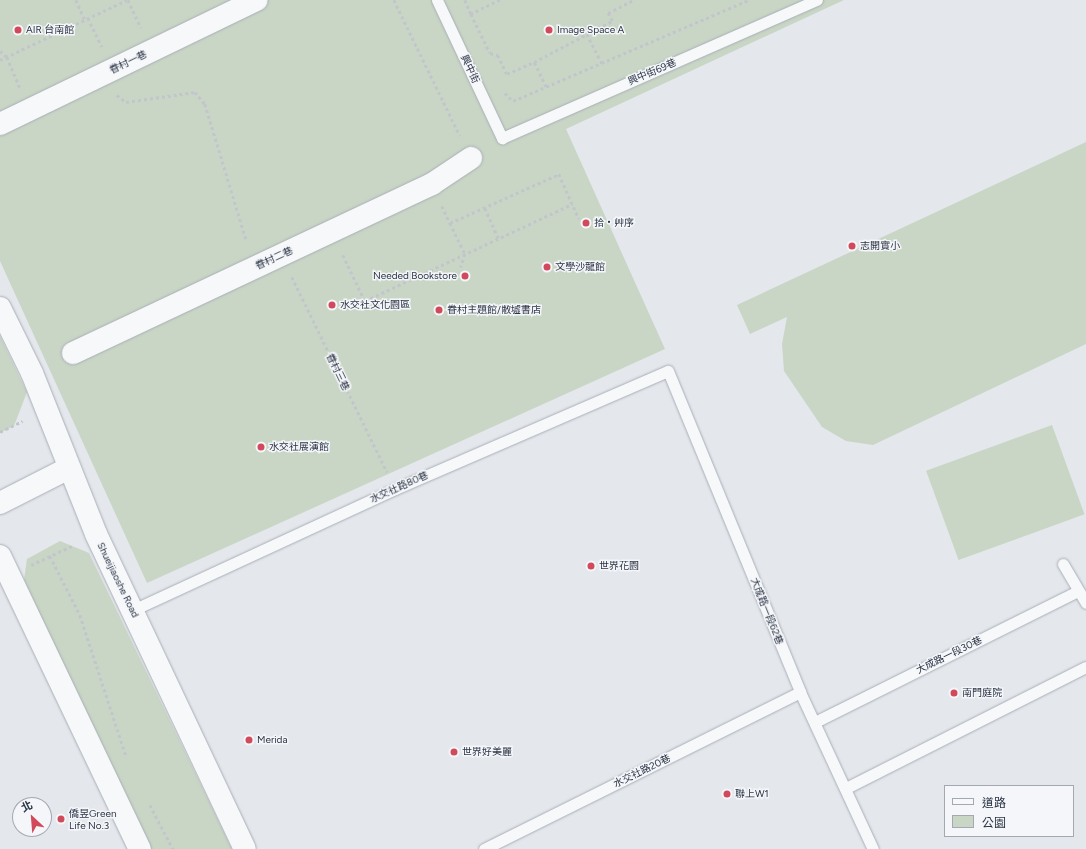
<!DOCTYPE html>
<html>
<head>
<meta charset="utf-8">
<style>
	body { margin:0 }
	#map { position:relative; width:1086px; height:849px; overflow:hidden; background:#e4e7ec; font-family:Figtree,"Noto Sans TC",sans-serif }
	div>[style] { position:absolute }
	.green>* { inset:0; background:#c9d6c5; transform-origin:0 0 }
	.path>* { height:2.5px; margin-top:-1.25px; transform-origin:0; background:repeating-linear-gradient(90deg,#c2c5cb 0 3px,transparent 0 6px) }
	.roads { filter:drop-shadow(0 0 1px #a9aeb7) drop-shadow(0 0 1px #a9aeb7) }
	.lane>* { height:11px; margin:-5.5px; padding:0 5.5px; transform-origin:5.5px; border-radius:5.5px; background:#f7f8fa }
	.street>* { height:22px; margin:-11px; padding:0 11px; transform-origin:11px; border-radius:11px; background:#f7f8fa }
	.dots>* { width:11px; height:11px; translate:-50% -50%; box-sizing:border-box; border:2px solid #f4f6f9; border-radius:50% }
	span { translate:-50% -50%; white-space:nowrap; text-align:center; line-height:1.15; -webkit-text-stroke:3px #f4f6f9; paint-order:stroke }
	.poi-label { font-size:10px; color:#2b3445 }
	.left { translate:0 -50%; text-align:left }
	.right { translate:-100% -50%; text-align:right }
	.street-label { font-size:10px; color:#2b3445 }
	.legend { position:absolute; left:944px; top:785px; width:130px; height:52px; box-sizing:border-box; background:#f4f6f9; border:1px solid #a4a8b1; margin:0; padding:5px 7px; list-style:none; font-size:12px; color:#2b3445 }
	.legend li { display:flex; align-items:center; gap:8px; height:20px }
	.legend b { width:20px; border:1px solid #a4a8b1 }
	.north { position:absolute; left:12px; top:797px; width:40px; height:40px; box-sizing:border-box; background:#f4f6f9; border:1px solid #a4a8b1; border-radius:50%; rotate:334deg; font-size:11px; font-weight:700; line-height:16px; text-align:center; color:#2b3445 }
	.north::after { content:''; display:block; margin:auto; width:14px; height:18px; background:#d1495b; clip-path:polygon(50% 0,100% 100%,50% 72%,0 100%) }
</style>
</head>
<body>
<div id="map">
	<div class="green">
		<i style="clip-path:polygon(0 0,844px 0,566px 129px,665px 349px,147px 583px,0 261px)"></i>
		<i style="clip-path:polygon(1086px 142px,1086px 344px,873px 445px,846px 441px,822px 427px,784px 371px,782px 344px,787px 317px,750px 334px,737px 305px)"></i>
		<i style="clip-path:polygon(0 336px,27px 392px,14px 426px,0 433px)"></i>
		<i style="left:1052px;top:425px;width:95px;height:134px;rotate:70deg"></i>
		<i style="clip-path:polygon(60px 541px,89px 553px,232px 849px,147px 849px,24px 580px,27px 559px)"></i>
	</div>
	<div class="path">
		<i style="left:76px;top:0;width:22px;rotate:66deg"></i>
		<i style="left:128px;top:0;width:31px;rotate:65deg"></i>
		<i style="left:394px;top:0;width:151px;rotate:64.1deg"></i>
		<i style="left:465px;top:0;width:15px;rotate:67deg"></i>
		<i style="left:500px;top:0;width:32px;rotate:154deg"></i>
		<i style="left:471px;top:14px;width:43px;rotate:64deg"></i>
		<i style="left:490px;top:53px;width:8px;rotate:14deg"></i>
		<i style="left:498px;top:55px;width:21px;rotate:65deg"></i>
		<i style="left:507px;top:74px;width:30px;rotate:-24deg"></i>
		<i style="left:88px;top:18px;width:32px;rotate:64deg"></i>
		<i style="left:587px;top:34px;width:33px;rotate:63deg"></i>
		<i style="left:0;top:51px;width:9px;rotate:41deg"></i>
		<i style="left:7px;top:57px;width:33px;rotate:67deg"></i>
		<i style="left:0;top:60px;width:140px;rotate:-25.3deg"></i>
		<i style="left:546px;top:87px;width:28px;rotate:-116deg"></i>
		<i style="left:534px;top:62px;width:88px;rotate:-27.7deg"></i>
		<i style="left:612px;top:21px;width:9px;rotate:-117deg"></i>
		<i style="left:608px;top:13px;width:28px;rotate:-27deg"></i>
		<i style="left:505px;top:93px;width:11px;rotate:45deg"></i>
		<i style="left:513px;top:101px;width:257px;rotate:-23.2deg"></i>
		<i style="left:117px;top:95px;width:11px;rotate:38deg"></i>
		<i style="left:126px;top:102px;width:70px;rotate:-8.2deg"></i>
		<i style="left:195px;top:92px;width:16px;rotate:50deg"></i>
		<i style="left:205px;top:104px;width:144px;rotate:73.1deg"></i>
		<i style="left:442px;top:206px;width:19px;rotate:65deg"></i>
		<i style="left:450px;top:223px;width:120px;rotate:-24.2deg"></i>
		<i style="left:559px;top:174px;width:49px;rotate:66deg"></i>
		<i style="left:485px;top:208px;width:34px;rotate:66deg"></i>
		<i style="left:450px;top:223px;width:34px;rotate:64deg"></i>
		<i style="left:465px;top:254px;width:14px;rotate:107deg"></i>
		<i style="left:343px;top:255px;width:51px;rotate:64.4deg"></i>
		<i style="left:365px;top:301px;width:229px;rotate:-25.1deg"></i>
		<i style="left:292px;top:277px;width:217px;rotate:64deg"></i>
		<i style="left:0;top:432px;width:25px;rotate:-26deg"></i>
		<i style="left:50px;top:556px;width:66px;rotate:63deg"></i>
		<i style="left:80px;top:615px;width:148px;rotate:71.9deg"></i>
		<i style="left:31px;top:565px;width:47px;rotate:-24.9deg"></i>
		<i style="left:150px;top:805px;width:50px;rotate:62.4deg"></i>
	</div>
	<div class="roads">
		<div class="lane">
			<i style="left:437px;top:0;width:153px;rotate:64.8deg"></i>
			<i style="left:502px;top:138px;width:344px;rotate:-23.7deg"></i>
			<i style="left:1063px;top:564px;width:45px;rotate:59.5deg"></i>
			<i style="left:133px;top:610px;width:289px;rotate:-24.8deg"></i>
			<i style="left:395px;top:489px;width:297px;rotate:-23.4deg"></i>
			<i style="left:668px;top:371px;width:347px;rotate:67.6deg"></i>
			<i style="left:800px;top:692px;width:173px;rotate:65.1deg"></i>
			<i style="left:819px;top:720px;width:289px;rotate:-26.5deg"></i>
			<i style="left:850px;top:786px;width:264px;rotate:-26.8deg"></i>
			<i style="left:484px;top:849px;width:353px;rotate:-26.4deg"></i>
		</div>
		<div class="street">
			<i style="left:0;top:124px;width:285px;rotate:-25.8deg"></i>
			<i style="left:0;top:308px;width:72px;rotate:63.8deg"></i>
			<i style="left:32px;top:373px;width:173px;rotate:68.3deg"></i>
			<i style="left:96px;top:534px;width:348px;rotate:64.7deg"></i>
			<i style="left:73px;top:353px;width:397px;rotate:-25.2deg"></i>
			<i style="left:432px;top:184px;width:47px;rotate:-33.7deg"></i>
			<i style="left:0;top:503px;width:77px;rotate:-26.9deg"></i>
			<i style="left:0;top:556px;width:325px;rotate:64.5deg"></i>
		</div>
	</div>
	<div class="dots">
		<i style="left:18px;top:30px;background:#d1495b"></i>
		<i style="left:549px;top:30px;background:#d1495b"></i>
		<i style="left:586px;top:223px;background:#d1495b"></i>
		<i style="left:852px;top:246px;background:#d1495b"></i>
		<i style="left:547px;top:267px;background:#d1495b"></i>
		<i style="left:465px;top:276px;background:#d1495b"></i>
		<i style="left:332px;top:305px;background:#d1495b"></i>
		<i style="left:439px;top:310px;background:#d1495b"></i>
		<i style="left:261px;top:447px;background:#d1495b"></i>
		<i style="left:591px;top:566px;background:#d1495b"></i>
		<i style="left:954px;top:693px;background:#d1495b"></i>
		<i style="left:249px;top:740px;background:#d1495b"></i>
		<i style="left:454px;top:752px;background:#d1495b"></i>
		<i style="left:727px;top:794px;background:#d1495b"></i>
		<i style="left:61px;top:819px;background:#d1495b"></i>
	</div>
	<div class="poi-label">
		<span class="left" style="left:26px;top:30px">AIR 台南館</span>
		<span class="left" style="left:557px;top:30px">Image Space A</span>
		<span class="left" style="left:594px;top:223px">拾・艸序</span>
		<span class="left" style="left:860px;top:246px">志開實小</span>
		<span class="left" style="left:555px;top:267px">文學沙龍館</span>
		<span class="right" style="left:457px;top:276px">Needed Bookstore</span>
		<span class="left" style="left:340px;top:305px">水交社文化園區</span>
		<span class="left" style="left:447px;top:310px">眷村主題館/敝墟書店</span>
		<span class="left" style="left:269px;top:447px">水交社展演館</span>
		<span class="left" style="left:599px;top:566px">世界花園</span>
		<span class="left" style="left:962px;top:693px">南門庭院</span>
		<span class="left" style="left:257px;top:740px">Merida</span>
		<span class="left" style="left:462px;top:752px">世界好美麗</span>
		<span class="left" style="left:735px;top:794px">聯上W1</span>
		<span class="left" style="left:69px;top:819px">僑昱Green<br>Life No.3</span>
	</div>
	<div class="street-label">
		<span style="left:128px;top:62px;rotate:-26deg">眷村一巷</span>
		<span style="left:470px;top:69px;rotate:65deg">興中街</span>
		<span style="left:652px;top:72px;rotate:-23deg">興中街69巷</span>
		<span style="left:274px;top:258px;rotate:-25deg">眷村二巷</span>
		<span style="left:338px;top:372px;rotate:64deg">眷村三巷</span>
		<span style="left:399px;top:487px;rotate:-24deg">水交社路80巷</span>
		<span style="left:118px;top:580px;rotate:64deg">Shueijiaoshe Road</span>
		<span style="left:767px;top:611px;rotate:68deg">大成路一段62巷</span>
		<span style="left:949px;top:655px;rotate:-26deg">大成路一段30巷</span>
		<span style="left:642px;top:771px;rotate:-26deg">水交社路20巷</span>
	</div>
	<ul class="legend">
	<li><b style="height:5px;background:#f7f8fa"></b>道路</li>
	<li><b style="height:11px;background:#c9d6c5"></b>公園</li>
	</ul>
	<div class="north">北</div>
</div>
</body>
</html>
